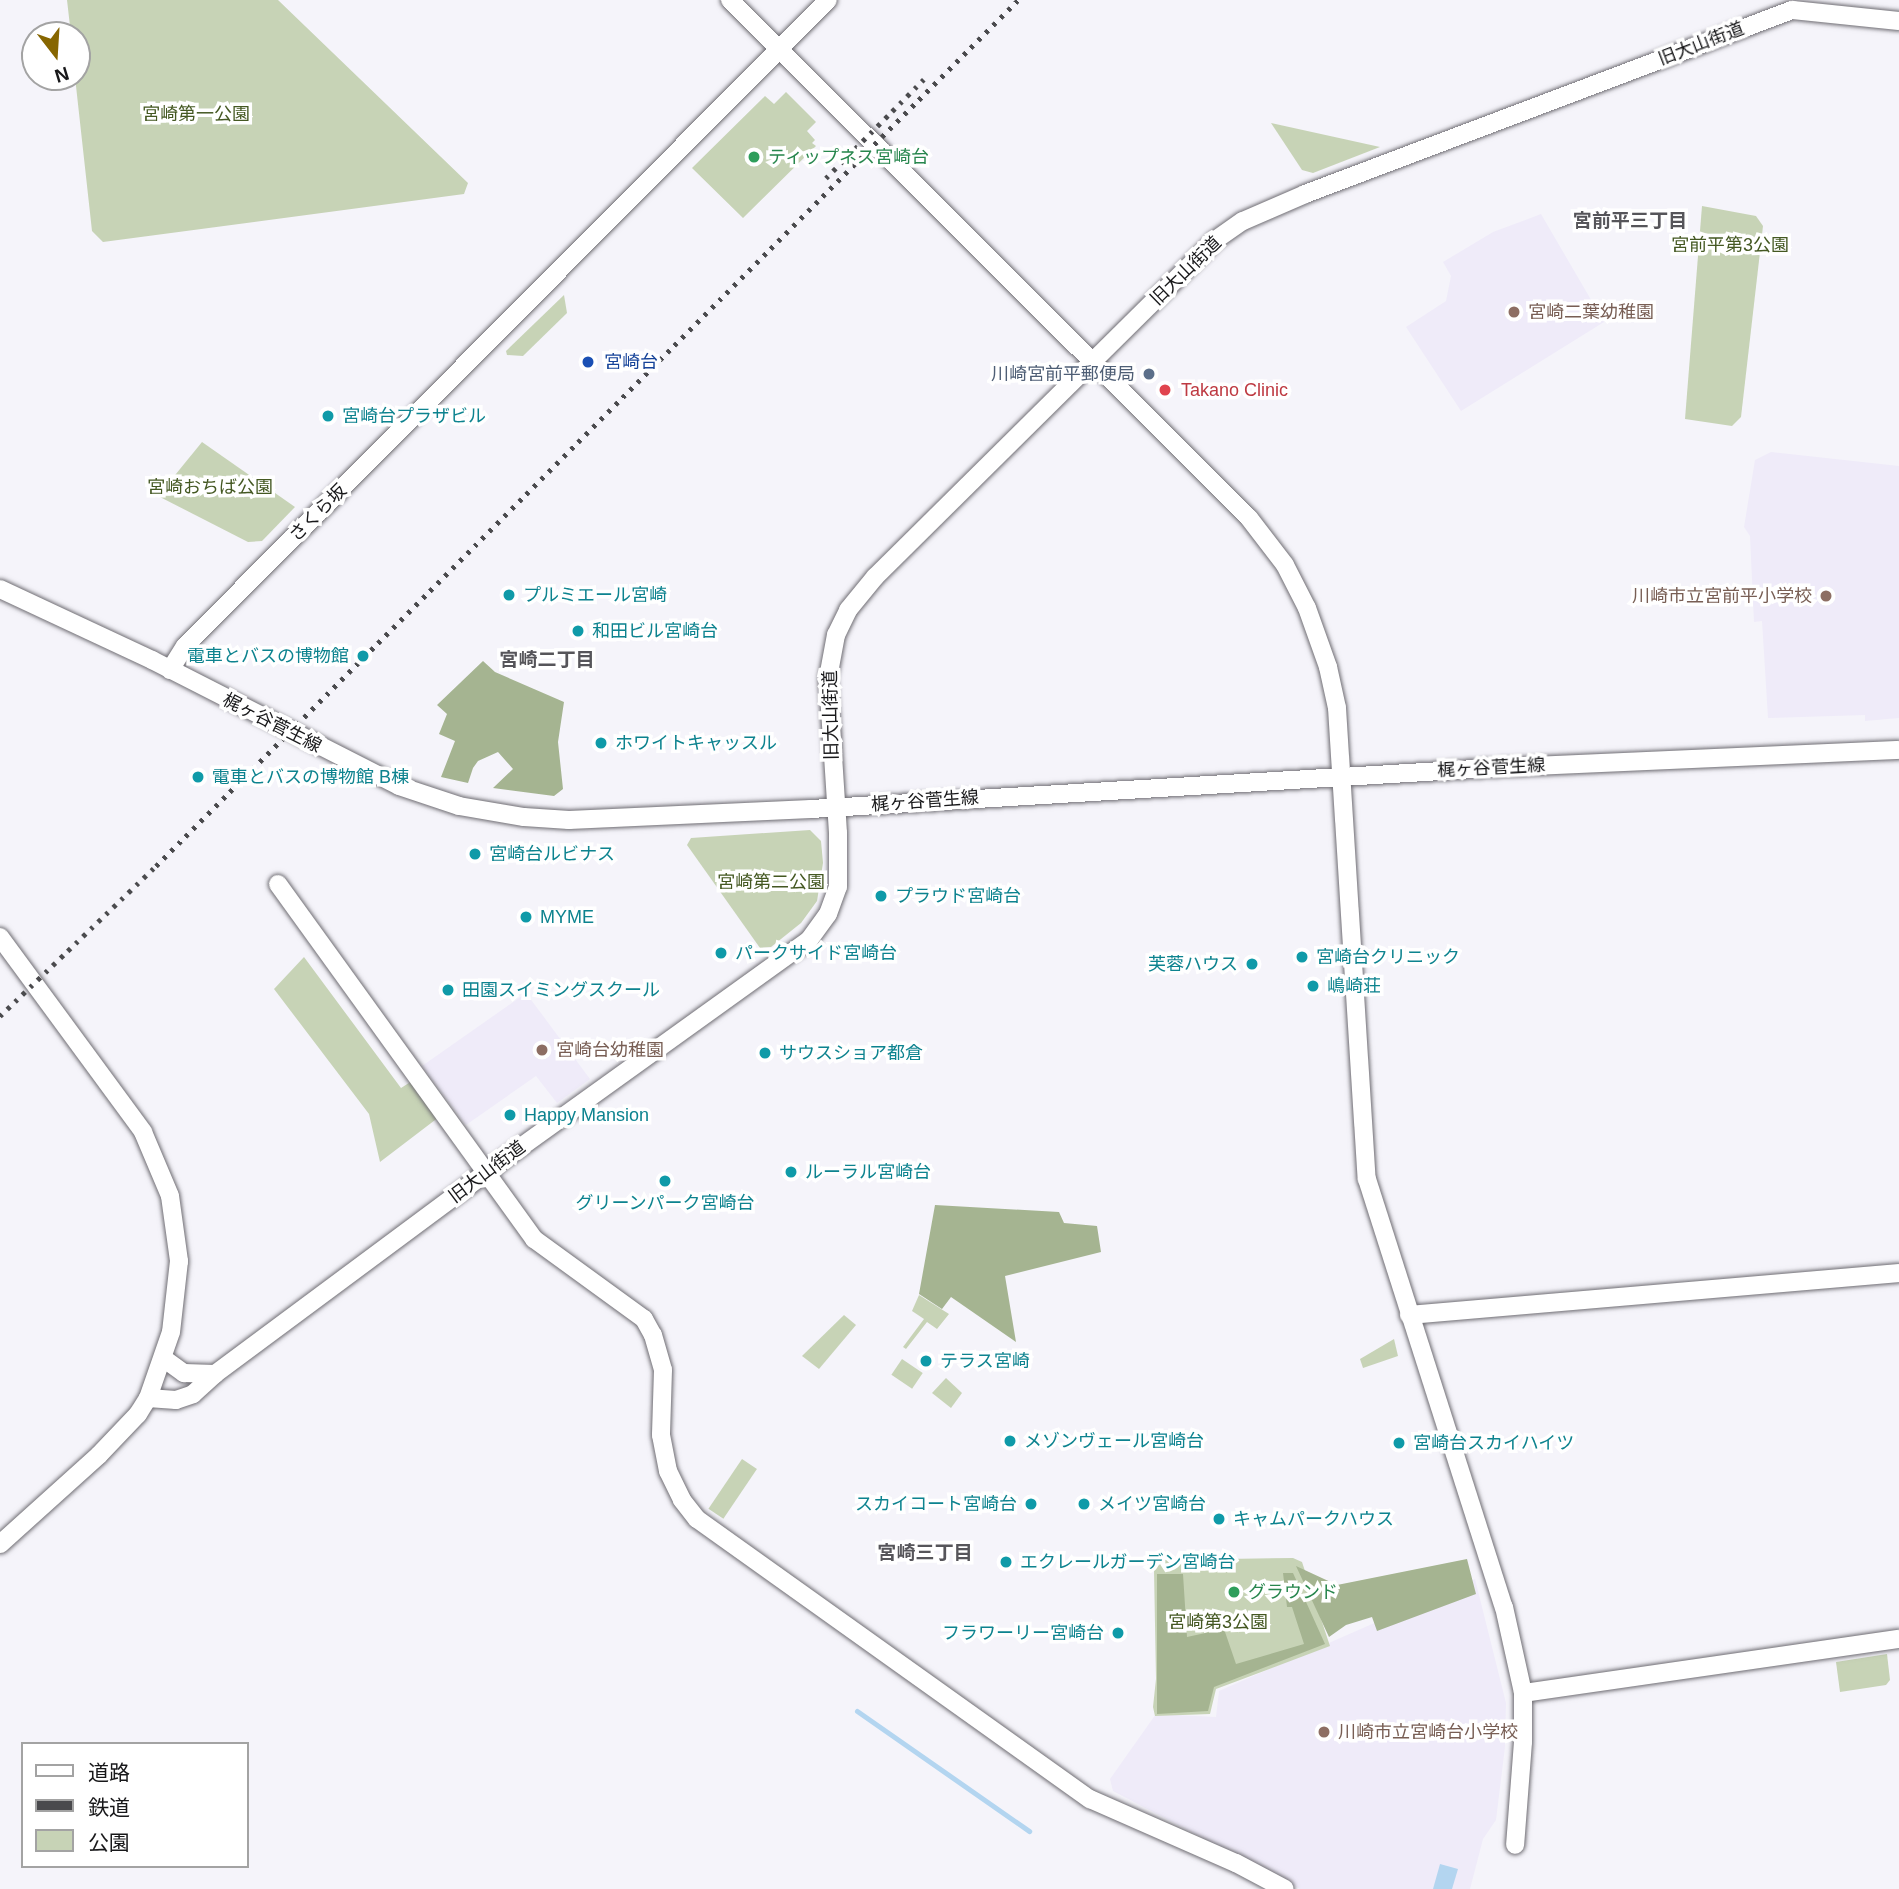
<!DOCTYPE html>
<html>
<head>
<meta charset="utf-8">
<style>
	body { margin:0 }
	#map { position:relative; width:1899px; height:1889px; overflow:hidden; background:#f5f4fa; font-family:Helvetica,"Noto Sans JP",sans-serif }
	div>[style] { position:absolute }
	.built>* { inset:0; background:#efebf9 }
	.green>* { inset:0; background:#c7d3b6; transform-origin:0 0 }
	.forest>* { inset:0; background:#a5b491 }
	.water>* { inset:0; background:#b3d5f0 }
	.stream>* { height:5px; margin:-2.5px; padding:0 2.5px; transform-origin:2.5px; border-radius:2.5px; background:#b3d5f0 }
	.roads { filter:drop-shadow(0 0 2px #6f6d73) drop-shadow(0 0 2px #6f6d73) }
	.tertiary>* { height:18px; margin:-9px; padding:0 9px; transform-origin:9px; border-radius:9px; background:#fff }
	.rail>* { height:5px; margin-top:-2.5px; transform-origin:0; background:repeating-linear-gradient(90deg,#4a4a4d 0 3.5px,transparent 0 10.5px) }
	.dots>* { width:19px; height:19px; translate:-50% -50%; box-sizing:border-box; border:4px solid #fff; border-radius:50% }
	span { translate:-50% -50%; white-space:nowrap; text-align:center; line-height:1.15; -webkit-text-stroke:7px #fff; paint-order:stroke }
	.street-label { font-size:18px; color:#18181a }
	.park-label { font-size:18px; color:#445822 }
	.leisure-label { font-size:18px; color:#27864d }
	.left { translate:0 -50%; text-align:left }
	.education-label { font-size:18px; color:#785e54 }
	.right { translate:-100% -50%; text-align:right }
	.transit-label { font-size:18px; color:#164399 }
	.service-label { font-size:18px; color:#4e5e75 }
	.health-label { font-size:18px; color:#be3a42 }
	.culture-label { font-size:18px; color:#0d838f }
	.neighbourhood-label { font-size:19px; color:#56555a; font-weight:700 }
	.legend { position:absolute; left:21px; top:1742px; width:228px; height:126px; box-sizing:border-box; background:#fff; border:2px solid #a3a3a3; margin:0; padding:9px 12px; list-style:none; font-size:21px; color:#18181a }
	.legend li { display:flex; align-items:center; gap:14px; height:35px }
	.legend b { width:35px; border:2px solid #a3a3a3 }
	.north { position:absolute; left:21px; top:21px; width:70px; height:70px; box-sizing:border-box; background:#fff; border:2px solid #a3a3a3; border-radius:50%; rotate:163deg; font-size:19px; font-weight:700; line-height:28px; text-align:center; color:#18181a }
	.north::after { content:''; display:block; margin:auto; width:24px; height:32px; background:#876600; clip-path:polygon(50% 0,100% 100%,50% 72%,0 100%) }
</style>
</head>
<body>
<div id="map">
	<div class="built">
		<i style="clip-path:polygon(1541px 214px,1604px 322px,1461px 411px,1406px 327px,1446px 301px,1451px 276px,1443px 262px,1493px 232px)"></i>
		<i style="clip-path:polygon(1771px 452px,1899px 466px,1899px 718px,1865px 721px,1865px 715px,1768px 718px,1762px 621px,1754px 622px,1750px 536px,1744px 527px,1755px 460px)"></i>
		<i style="clip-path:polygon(526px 993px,590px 1079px,557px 1103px,536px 1076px,466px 1125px,422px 1066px)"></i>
		<i style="clip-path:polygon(1475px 1579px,1506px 1703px,1505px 1747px,1496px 1820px,1483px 1839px,1470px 1889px,1300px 1889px,1113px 1791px,1110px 1779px,1156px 1714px,1216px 1717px,1219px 1691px)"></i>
	</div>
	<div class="green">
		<i style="clip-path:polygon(67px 0,278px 0,468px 183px,464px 194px,103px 242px,92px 231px,75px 77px,77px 35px,71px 35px)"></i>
		<i style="clip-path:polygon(786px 92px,816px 122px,807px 131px,815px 140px,812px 143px,816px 146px,743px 218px,692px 168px,765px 96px,774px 104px)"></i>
		<i style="clip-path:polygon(1271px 123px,1380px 147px,1313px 173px,1302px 170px)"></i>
		<i style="clip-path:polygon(1702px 206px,1756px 216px,1763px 226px,1741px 417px,1732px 426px,1685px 419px)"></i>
		<i style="clip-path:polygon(564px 295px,567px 313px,523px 356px,507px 355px,506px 351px)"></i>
		<i style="clip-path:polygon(202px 442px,295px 507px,262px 541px,248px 542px,158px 496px)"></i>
		<i style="clip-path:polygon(810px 830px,821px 841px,823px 863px,817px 901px,801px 923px,771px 947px,760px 948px,687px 845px,691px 838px)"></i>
		<i style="clip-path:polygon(304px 957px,401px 1088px,412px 1081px,439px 1117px,380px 1162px,369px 1114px,274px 989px)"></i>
		<i style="clip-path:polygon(919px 1295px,949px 1314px,937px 1329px,927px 1322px,906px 1349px,903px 1347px,924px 1319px,912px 1311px)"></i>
		<i style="clip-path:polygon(844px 1315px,856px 1325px,819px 1369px,802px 1356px)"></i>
		<i style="clip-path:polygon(1394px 1339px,1398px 1356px,1363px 1368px,1360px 1359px)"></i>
		<i style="left:902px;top:1359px;width:25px;height:19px;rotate:34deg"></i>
		<i style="clip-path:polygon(946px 1378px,962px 1393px,951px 1408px,932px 1393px)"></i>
		<i style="left:742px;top:1459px;width:18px;height:60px;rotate:34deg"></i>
		<i style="clip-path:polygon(1293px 1558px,1302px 1562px,1330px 1646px,1216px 1689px,1210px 1714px,1155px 1716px,1153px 1707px,1156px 1679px,1154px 1570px,1164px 1560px)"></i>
		<i style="clip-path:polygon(1887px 1654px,1890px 1680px,1886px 1685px,1840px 1692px,1836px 1662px)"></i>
	</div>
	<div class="forest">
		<i style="clip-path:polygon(483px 661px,495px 672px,564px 702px,558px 742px,563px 789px,554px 796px,493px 788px,513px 769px,498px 752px,478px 761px,473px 768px,468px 783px,441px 777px,455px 741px,439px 734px,447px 714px,437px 705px)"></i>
		<i style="clip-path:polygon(935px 1205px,1059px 1212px,1064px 1223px,1097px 1226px,1101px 1252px,1005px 1276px,1016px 1342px,951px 1297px,942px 1309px,919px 1294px)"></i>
		<i style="clip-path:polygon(1467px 1559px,1476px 1594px,1377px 1631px,1372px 1617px,1346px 1625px,1329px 1637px,1296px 1566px,1337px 1585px)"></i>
		<i style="clip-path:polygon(1283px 1573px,1293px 1573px,1325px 1644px,1214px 1687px,1208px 1711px,1157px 1714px,1157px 1574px,1183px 1574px,1187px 1637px,1224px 1629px,1236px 1664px,1304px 1644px,1292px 1607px,1287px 1607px)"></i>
	</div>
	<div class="water">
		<i style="clip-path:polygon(1440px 1864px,1458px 1869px,1452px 1889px,1433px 1889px)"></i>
	</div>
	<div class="stream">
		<i style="left:857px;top:1711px;width:210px;rotate:34.9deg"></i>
	</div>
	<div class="roads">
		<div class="tertiary">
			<i style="left:730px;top:0;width:733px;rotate:44.94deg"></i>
			<i style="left:1249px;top:518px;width:59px;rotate:52.5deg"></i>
			<i style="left:1285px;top:565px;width:48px;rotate:62.9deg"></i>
			<i style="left:1307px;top:608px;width:63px;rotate:70.4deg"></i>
			<i style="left:1328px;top:667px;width:42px;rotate:77.6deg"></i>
			<i style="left:1337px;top:708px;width:472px;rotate:86.4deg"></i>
			<i style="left:1367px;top:1179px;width:449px;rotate:72.3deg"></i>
			<i style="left:1504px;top:1607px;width:88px;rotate:77.5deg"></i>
			<i style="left:1523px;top:1693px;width:49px;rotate:90deg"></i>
			<i style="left:1523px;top:1742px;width:103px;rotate:94.4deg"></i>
			<i style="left:0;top:589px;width:168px;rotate:25deg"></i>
			<i style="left:152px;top:660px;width:277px;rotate:27deg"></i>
			<i style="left:399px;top:786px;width:63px;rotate:18.4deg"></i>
			<i style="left:459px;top:806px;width:66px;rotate:9.6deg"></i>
			<i style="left:524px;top:817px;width:45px;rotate:3.8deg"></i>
			<i style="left:569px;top:820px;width:242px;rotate:-2.6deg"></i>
			<i style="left:811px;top:809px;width:698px;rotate:-3.45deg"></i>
			<i style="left:1508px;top:767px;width:391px;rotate:-2.5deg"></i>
			<i style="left:170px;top:670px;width:28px;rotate:-58deg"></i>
			<i style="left:185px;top:646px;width:911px;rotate:-45.13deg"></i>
			<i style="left:278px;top:884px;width:438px;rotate:54.2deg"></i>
			<i style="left:534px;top:1239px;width:136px;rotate:36deg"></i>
			<i style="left:644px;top:1319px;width:18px;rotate:61deg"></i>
			<i style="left:653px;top:1335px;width:36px;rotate:74deg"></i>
			<i style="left:663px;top:1370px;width:65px;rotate:91.8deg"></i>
			<i style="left:661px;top:1435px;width:37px;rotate:79deg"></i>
			<i style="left:668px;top:1471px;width:32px;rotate:64deg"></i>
			<i style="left:682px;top:1500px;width:24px;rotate:52deg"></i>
			<i style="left:697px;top:1519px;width:483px;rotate:35.5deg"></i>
			<i style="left:1090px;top:1799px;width:159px;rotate:23.7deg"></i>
			<i style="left:1236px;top:1863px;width:55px;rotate:28deg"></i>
			<i style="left:0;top:937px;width:242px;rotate:53.7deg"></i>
			<i style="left:143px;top:1132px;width:69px;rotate:67.1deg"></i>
			<i style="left:170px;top:1196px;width:66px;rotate:82.1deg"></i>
			<i style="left:179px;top:1261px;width:71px;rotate:96.4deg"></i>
			<i style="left:171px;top:1332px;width:70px;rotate:109.2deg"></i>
			<i style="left:148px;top:1398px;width:19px;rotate:122deg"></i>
			<i style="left:138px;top:1414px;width:57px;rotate:133.6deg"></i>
			<i style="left:99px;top:1455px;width:133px;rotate:138deg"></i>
			<i style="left:1409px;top:1315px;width:492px;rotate:-4.9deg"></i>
			<i style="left:163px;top:1358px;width:26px;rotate:36deg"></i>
			<i style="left:184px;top:1373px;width:31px;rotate:2deg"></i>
			<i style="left:148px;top:1398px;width:28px;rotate:4deg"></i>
			<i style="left:176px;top:1400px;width:18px;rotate:-19deg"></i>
			<i style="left:193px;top:1394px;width:30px;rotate:-42deg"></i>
			<i style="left:215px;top:1374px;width:355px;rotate:-36.6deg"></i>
			<i style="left:500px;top:1162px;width:380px;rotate:-35.7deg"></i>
			<i style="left:809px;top:940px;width:32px;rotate:-54deg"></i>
			<i style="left:828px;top:914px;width:29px;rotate:-70deg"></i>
			<i style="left:838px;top:887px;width:54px;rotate:-90deg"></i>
			<i style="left:838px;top:833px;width:155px;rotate:-93.7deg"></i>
			<i style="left:828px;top:678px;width:44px;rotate:-79.5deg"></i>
			<i style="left:836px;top:635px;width:28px;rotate:-64deg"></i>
			<i style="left:848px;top:610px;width:43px;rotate:-50.7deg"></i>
			<i style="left:875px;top:577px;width:477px;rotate:-44.7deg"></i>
			<i style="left:1214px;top:241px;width:35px;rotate:-35deg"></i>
			<i style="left:1243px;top:221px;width:68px;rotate:-23.5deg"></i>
			<i style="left:1305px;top:194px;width:521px;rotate:-20.7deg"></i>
			<i style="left:1792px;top:10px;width:108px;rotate:5.9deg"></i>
			<i style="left:1523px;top:1693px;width:380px;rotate:-8.2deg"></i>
		</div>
	</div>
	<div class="rail">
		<i style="left:826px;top:178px;width:139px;rotate:-45.3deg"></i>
		<i style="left:0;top:1016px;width:216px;rotate:-43.9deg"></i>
		<i style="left:156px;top:866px;width:1222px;rotate:-45.13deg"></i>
	</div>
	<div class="dots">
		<i style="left:754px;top:157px;background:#2e9e5b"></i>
		<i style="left:1514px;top:312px;background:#8d6e63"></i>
		<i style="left:588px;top:362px;background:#1a4fb4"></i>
		<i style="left:1149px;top:374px;background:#5c6f8a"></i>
		<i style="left:1165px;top:390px;background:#e0444e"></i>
		<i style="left:328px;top:416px;background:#0f9aa8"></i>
		<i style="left:509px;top:595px;background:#0f9aa8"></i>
		<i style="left:1826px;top:596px;background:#8d6e63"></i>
		<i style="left:578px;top:631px;background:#0f9aa8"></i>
		<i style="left:363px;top:656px;background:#0f9aa8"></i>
		<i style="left:601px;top:743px;background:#0f9aa8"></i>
		<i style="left:198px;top:777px;background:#0f9aa8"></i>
		<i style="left:475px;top:854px;background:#0f9aa8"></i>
		<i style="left:881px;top:896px;background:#0f9aa8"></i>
		<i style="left:526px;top:917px;background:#0f9aa8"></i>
		<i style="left:721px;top:953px;background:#0f9aa8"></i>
		<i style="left:1302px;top:957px;background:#0f9aa8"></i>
		<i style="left:1252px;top:964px;background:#0f9aa8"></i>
		<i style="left:1313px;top:986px;background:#0f9aa8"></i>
		<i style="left:448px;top:990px;background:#0f9aa8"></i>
		<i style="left:542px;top:1050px;background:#8d6e63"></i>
		<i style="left:765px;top:1053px;background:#0f9aa8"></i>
		<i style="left:510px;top:1115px;background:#0f9aa8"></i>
		<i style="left:791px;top:1172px;background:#0f9aa8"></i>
		<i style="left:665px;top:1181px;background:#0f9aa8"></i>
		<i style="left:926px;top:1361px;background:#0f9aa8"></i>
		<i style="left:1010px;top:1441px;background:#0f9aa8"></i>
		<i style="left:1399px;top:1443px;background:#0f9aa8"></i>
		<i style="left:1031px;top:1504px;background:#0f9aa8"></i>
		<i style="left:1084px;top:1504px;background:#0f9aa8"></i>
		<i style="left:1219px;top:1519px;background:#0f9aa8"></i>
		<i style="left:1006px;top:1562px;background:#0f9aa8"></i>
		<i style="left:1234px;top:1592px;background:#2e9e5b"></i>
		<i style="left:1118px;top:1633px;background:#0f9aa8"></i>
		<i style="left:1324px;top:1732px;background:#8d6e63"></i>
	</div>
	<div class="street-label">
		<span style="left:1701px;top:44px;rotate:-21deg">旧大山街道</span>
		<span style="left:1186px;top:271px;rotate:-44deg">旧大山街道</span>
		<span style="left:318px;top:513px;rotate:-45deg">さくら坂</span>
		<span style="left:831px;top:715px;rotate:-91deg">旧大山街道</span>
		<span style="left:272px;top:723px;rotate:27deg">梶ヶ谷菅生線</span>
		<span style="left:1491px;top:768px;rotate:-3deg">梶ヶ谷菅生線</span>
		<span style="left:925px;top:801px;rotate:-4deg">梶ヶ谷菅生線</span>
		<span style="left:487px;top:1172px;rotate:-37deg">旧大山街道</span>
	</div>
	<div class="park-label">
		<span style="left:196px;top:114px">宮崎第一公園</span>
		<span style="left:1730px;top:245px">宮前平第3公園</span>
		<span style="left:210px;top:487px">宮崎おちば公園</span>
		<span style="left:771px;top:882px">宮崎第二公園</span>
		<span style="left:1218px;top:1622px">宮崎第3公園</span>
	</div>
	<div class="leisure-label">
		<span class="left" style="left:768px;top:157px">ティップネス宮崎台</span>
		<span class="left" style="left:1248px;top:1592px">グラウンド</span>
	</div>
	<div class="education-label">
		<span class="left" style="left:1528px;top:312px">宮崎二葉幼稚園</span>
		<span class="right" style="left:1812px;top:596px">川崎市立宮前平小学校</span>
		<span class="left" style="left:556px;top:1050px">宮崎台幼稚園</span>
		<span class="left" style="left:1338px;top:1732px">川崎市立宮崎台小学校</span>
	</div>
	<div class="transit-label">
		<span class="left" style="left:604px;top:362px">宮崎台</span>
	</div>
	<div class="service-label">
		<span class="right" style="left:1135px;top:374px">川崎宮前平郵便局</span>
	</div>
	<div class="health-label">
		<span class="left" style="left:1181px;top:390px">Takano Clinic</span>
	</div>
	<div class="culture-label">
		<span class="left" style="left:342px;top:416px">宮崎台プラザビル</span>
		<span class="left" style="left:523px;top:595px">プルミエール宮崎</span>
		<span class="left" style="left:592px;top:631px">和田ビル宮崎台</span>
		<span class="right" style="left:349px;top:656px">電車とバスの博物館</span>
		<span class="left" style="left:615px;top:743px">ホワイトキャッスル</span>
		<span class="left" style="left:212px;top:777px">電車とバスの博物館 B棟</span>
		<span class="left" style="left:489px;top:854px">宮崎台ルビナス</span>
		<span class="left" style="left:895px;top:896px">プラウド宮崎台</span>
		<span class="left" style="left:540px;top:917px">MYME</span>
		<span class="left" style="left:735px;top:953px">パークサイド宮崎台</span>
		<span class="left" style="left:1316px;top:957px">宮崎台クリニック</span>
		<span class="right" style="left:1238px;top:964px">芙蓉ハウス</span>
		<span class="left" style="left:1327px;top:986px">嶋崎荘</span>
		<span class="left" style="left:462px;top:990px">田園スイミングスクール</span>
		<span class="left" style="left:779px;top:1053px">サウスショア都倉</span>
		<span class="left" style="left:524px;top:1115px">Happy Mansion</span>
		<span class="left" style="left:805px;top:1172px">ルーラル宮崎台</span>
		<span style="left:665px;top:1203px">グリーンパーク宮崎台</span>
		<span class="left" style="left:940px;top:1361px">テラス宮崎</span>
		<span class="left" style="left:1024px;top:1441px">メゾンヴェール宮崎台</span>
		<span class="left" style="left:1413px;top:1443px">宮崎台スカイハイツ</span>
		<span class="right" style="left:1017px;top:1504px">スカイコート宮崎台</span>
		<span class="left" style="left:1098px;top:1504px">メイツ宮崎台</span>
		<span class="left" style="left:1233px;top:1519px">キャムパークハウス</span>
		<span class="left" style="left:1020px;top:1562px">エクレールガーデン宮崎台</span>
		<span class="right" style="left:1104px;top:1633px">フラワーリー宮崎台</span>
	</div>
	<div class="neighbourhood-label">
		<span style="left:1630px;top:221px">宮前平三丁目</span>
		<span style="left:547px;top:660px">宮崎二丁目</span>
		<span style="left:925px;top:1553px">宮崎三丁目</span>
	</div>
	<ul class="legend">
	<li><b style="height:9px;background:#fff"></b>道路</li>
	<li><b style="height:9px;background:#4a4a4d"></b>鉄道</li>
	<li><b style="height:19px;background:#c7d3b6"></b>公園</li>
	</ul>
	<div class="north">N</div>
</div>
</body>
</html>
